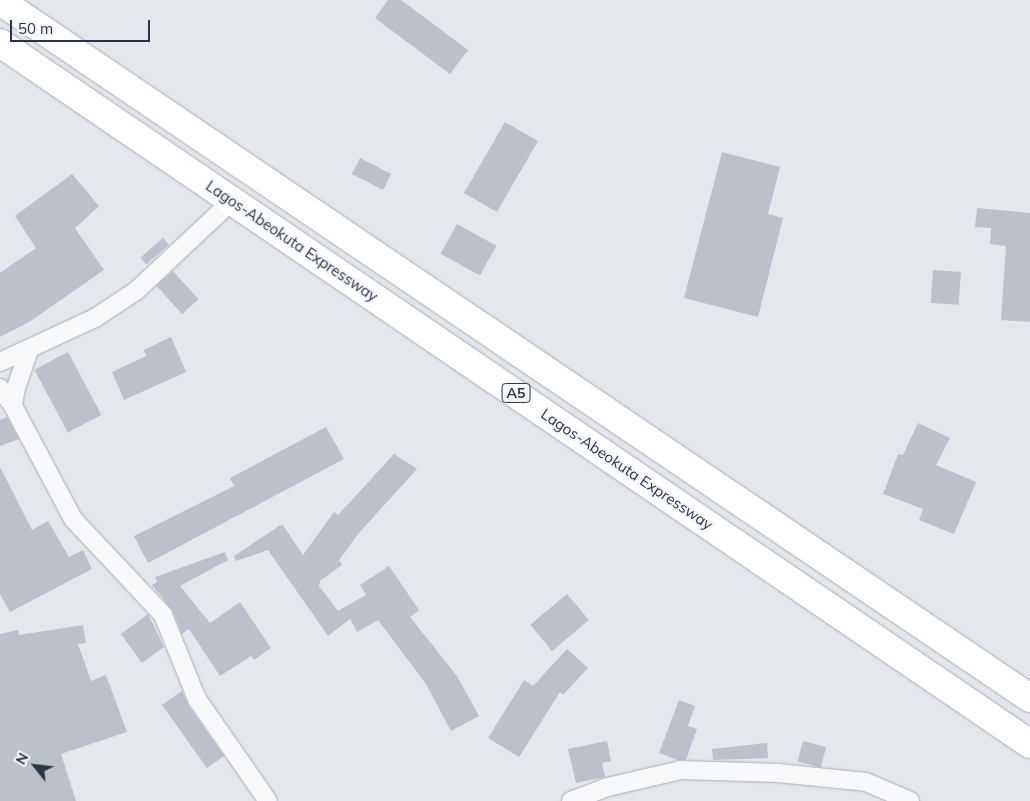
<!DOCTYPE html>
<html>
<head>
<meta charset="utf-8">
<style>
	body { margin:0 }
	#map { position:relative; width:1030px; height:801px; overflow:hidden; background:#e4e7ec; font-family:Mulish,sans-serif }
	div>[style] { position:absolute }
	.building>* { inset:0; background:#bbc0ca; transform-origin:0 0 }
	.roads { filter:drop-shadow(0 0 1px #a9aeb7) drop-shadow(0 0 1px #a9aeb7) }
	.street>* { height:18px; margin:-9px; padding:0 9px; transform-origin:9px; border-radius:9px; background:#f7f8fa }
	.highway>* { height:28px; margin:-14px; padding:0 14px; transform-origin:14px; border-radius:14px; background:#fff }
	span { translate:-50% -50%; white-space:nowrap; text-align:center; line-height:1.15; -webkit-text-stroke:4.5px #f4f6f9; paint-order:stroke }
	.shield-label span { padding:1px 4px; background:#f4f6f9; border:1px solid; border-radius:4px; -webkit-text-stroke-width:0 }
	.shield-label { font-size:14px; color:#2b3445; font-weight:700 }
	.street-label { font-size:15px; color:#2b3445 }
	.north { position:absolute; left:10px; top:741px; width:50px; height:50px; -webkit-text-stroke:4px #f4f6f9; paint-order:stroke; rotate:299deg; font-size:14px; font-weight:700; line-height:20px; text-align:center; color:#2b3445 }
	.north::after { content:''; display:block; margin:auto; width:18px; height:22px; background:#2b3445; clip-path:polygon(50% 0,100% 100%,50% 72%,0 100%) }
	.scale { position:absolute; left:10px; top:20px; width:140px; height:22px; box-sizing:border-box; border:2px solid #2b3445; border-top:0; padding-left:6px; font-size:15px; line-height:18px; white-space:nowrap; color:#2b3445; -webkit-text-stroke:4px #f4f6f9; paint-order:stroke }
</style>
</head>
<body>
<div id="map">
	<div class="building">
		<i style="clip-path:polygon(388px 0,401px 0,468px 50px,450px 74px,375px 18px)"></i>
		<i style="left:505px;top:122px;width:38px;height:82px;rotate:30deg"></i>
		<i style="clip-path:polygon(722px 152px,780px 167px,768px 214px,783px 218px,758px 317px,684px 298px)"></i>
		<i style="left:360px;top:158px;width:35px;height:18px;rotate:27deg"></i>
		<i style="clip-path:polygon(72px 174px,99px 206px,75px 228px,104px 270px,29px 322px,0 337px,0 273px,36px 248px,15px 216px)"></i>
		<i style="clip-path:polygon(977px 208px,1030px 213px,1030px 322px,1001px 320px,1006px 246px,990px 244px,991px 228px,975px 227px)"></i>
		<i style="left:457px;top:224px;width:45px;height:34px;rotate:29deg"></i>
		<i style="left:163px;top:238px;width:9px;height:30px;rotate:49deg"></i>
		<i style="left:933px;top:270px;width:28px;height:33px;rotate:4deg"></i>
		<i style="left:173px;top:271px;width:38px;height:22px;rotate:48deg"></i>
		<i style="clip-path:polygon(171px 337px,186px 372px,124px 400px,112px 372px,146px 356px,144px 350px)"></i>
		<i style="left:68px;top:352px;width:71px;height:38px;rotate:62deg"></i>
		<i style="clip-path:polygon(7px 417px,19px 439px,0 446px,0 420px)"></i>
		<i style="clip-path:polygon(918px 423px,950px 438px,936px 465px,976px 482px,954px 534px,919px 520px,923px 509px,883px 494px,898px 454px,903px 455px)"></i>
		<i style="clip-path:polygon(326px 427px,344px 459px,148px 563px,134px 536px,234px 486px,230px 478px)"></i>
		<i style="clip-path:polygon(394px 454px,417px 469px,358px 534px,339px 560px,342px 565px,320px 581px,319px 586px,338px 611px,366px 595px,360px 585px,389px 566px,419px 610px,410px 617px,457px 676px,479px 716px,451px 731px,426px 684px,378px 620px,357px 632px,350px 619px,328px 636px,268px 550px,236px 561px,234px 556px,282px 524px,303px 555px,334px 512px,338px 515px)"></i>
		<i style="clip-path:polygon(0 467px,32px 530px,48px 521px,69px 557px,83px 550px,92px 569px,10px 612px,0 594px)"></i>
		<i style="clip-path:polygon(225px 552px,228px 560px,180px 586px,210px 623px,240px 602px,271px 648px,254px 660px,251px 656px,220px 676px,189px 629px,182px 634px,173px 611px,152px 585px,157px 582px,155px 577px)"></i>
		<i style="left:567px;top:594px;width:34px;height:48px;rotate:50deg"></i>
		<i style="clip-path:polygon(148px 614px,164px 647px,142px 663px,121px 634px)"></i>
		<i style="clip-path:polygon(83px 625px,86px 643px,78px 644px,91px 681px,106px 675px,127px 732px,61px 754px,76px 801px,0 801px,0 634px,18px 630px,19px 635px)"></i>
		<i style="clip-path:polygon(567px 649px,588px 668px,563px 695px,560px 692px,519px 757px,488px 738px,524px 680px,533px 686px)"></i>
		<i style="clip-path:polygon(182px 691px,188px 705px,224px 756px,207px 768px,162px 705px)"></i>
		<i style="clip-path:polygon(679px 700px,695px 706px,688px 726px,697px 729px,686px 760px,677px 760px,659px 753px)"></i>
		<i style="clip-path:polygon(607px 741px,611px 761px,602px 763px,605px 777px,576px 783px,568px 749px)"></i>
		<i style="left:803px;top:741px;width:24px;height:21px;rotate:15deg"></i>
		<i style="clip-path:polygon(767px 743px,768px 758px,713px 760px,712px 749px)"></i>
	</div>
	<div class="roads">
		<div class="street">
			<i style="left:0;top:362px;width:105px;rotate:-24.9deg"></i>
			<i style="left:95px;top:318px;width:49px;rotate:-33.4deg"></i>
			<i style="left:136px;top:291px;width:133px;rotate:-43.2deg"></i>
			<i style="left:0;top:388px;width:22px;rotate:54deg"></i>
			<i style="left:13px;top:406px;width:128px;rotate:62deg"></i>
			<i style="left:73px;top:519px;width:132px;rotate:46.8deg"></i>
			<i style="left:163px;top:615px;width:91px;rotate:68deg"></i>
			<i style="left:197px;top:699px;width:124px;rotate:55.2deg"></i>
			<i style="left:13px;top:406px;width:18px;rotate:-81deg"></i>
			<i style="left:16px;top:388px;width:40px;rotate:-71.1deg"></i>
			<i style="left:571px;top:801px;width:40px;rotate:-21deg"></i>
			<i style="left:608px;top:787px;width:75px;rotate:-13.1deg"></i>
			<i style="left:681px;top:770px;width:97px;rotate:1.8deg"></i>
			<i style="left:778px;top:773px;width:88px;rotate:5.8deg"></i>
			<i style="left:866px;top:782px;width:48px;rotate:23.4deg"></i>
		</div>
		<div class="highway">
			<i style="left:0;top:1px;width:1244px;rotate:34.09deg"></i>
			<i style="left:0;top:43px;width:1246px;rotate:34.24deg"></i>
		</div>
	</div>
	<div class="shield-label">
		<span style="left:516px;top:393px">A5</span>
	</div>
	<div class="street-label">
		<span style="left:292px;top:241px;rotate:34deg">Lagos-Abeokuta Expressway</span>
		<span style="left:627px;top:469px;rotate:34deg">Lagos-Abeokuta Expressway</span>
	</div>
	<div class="north">N</div>
	<div class="scale">50 m</div>
</div>
</body>
</html>
